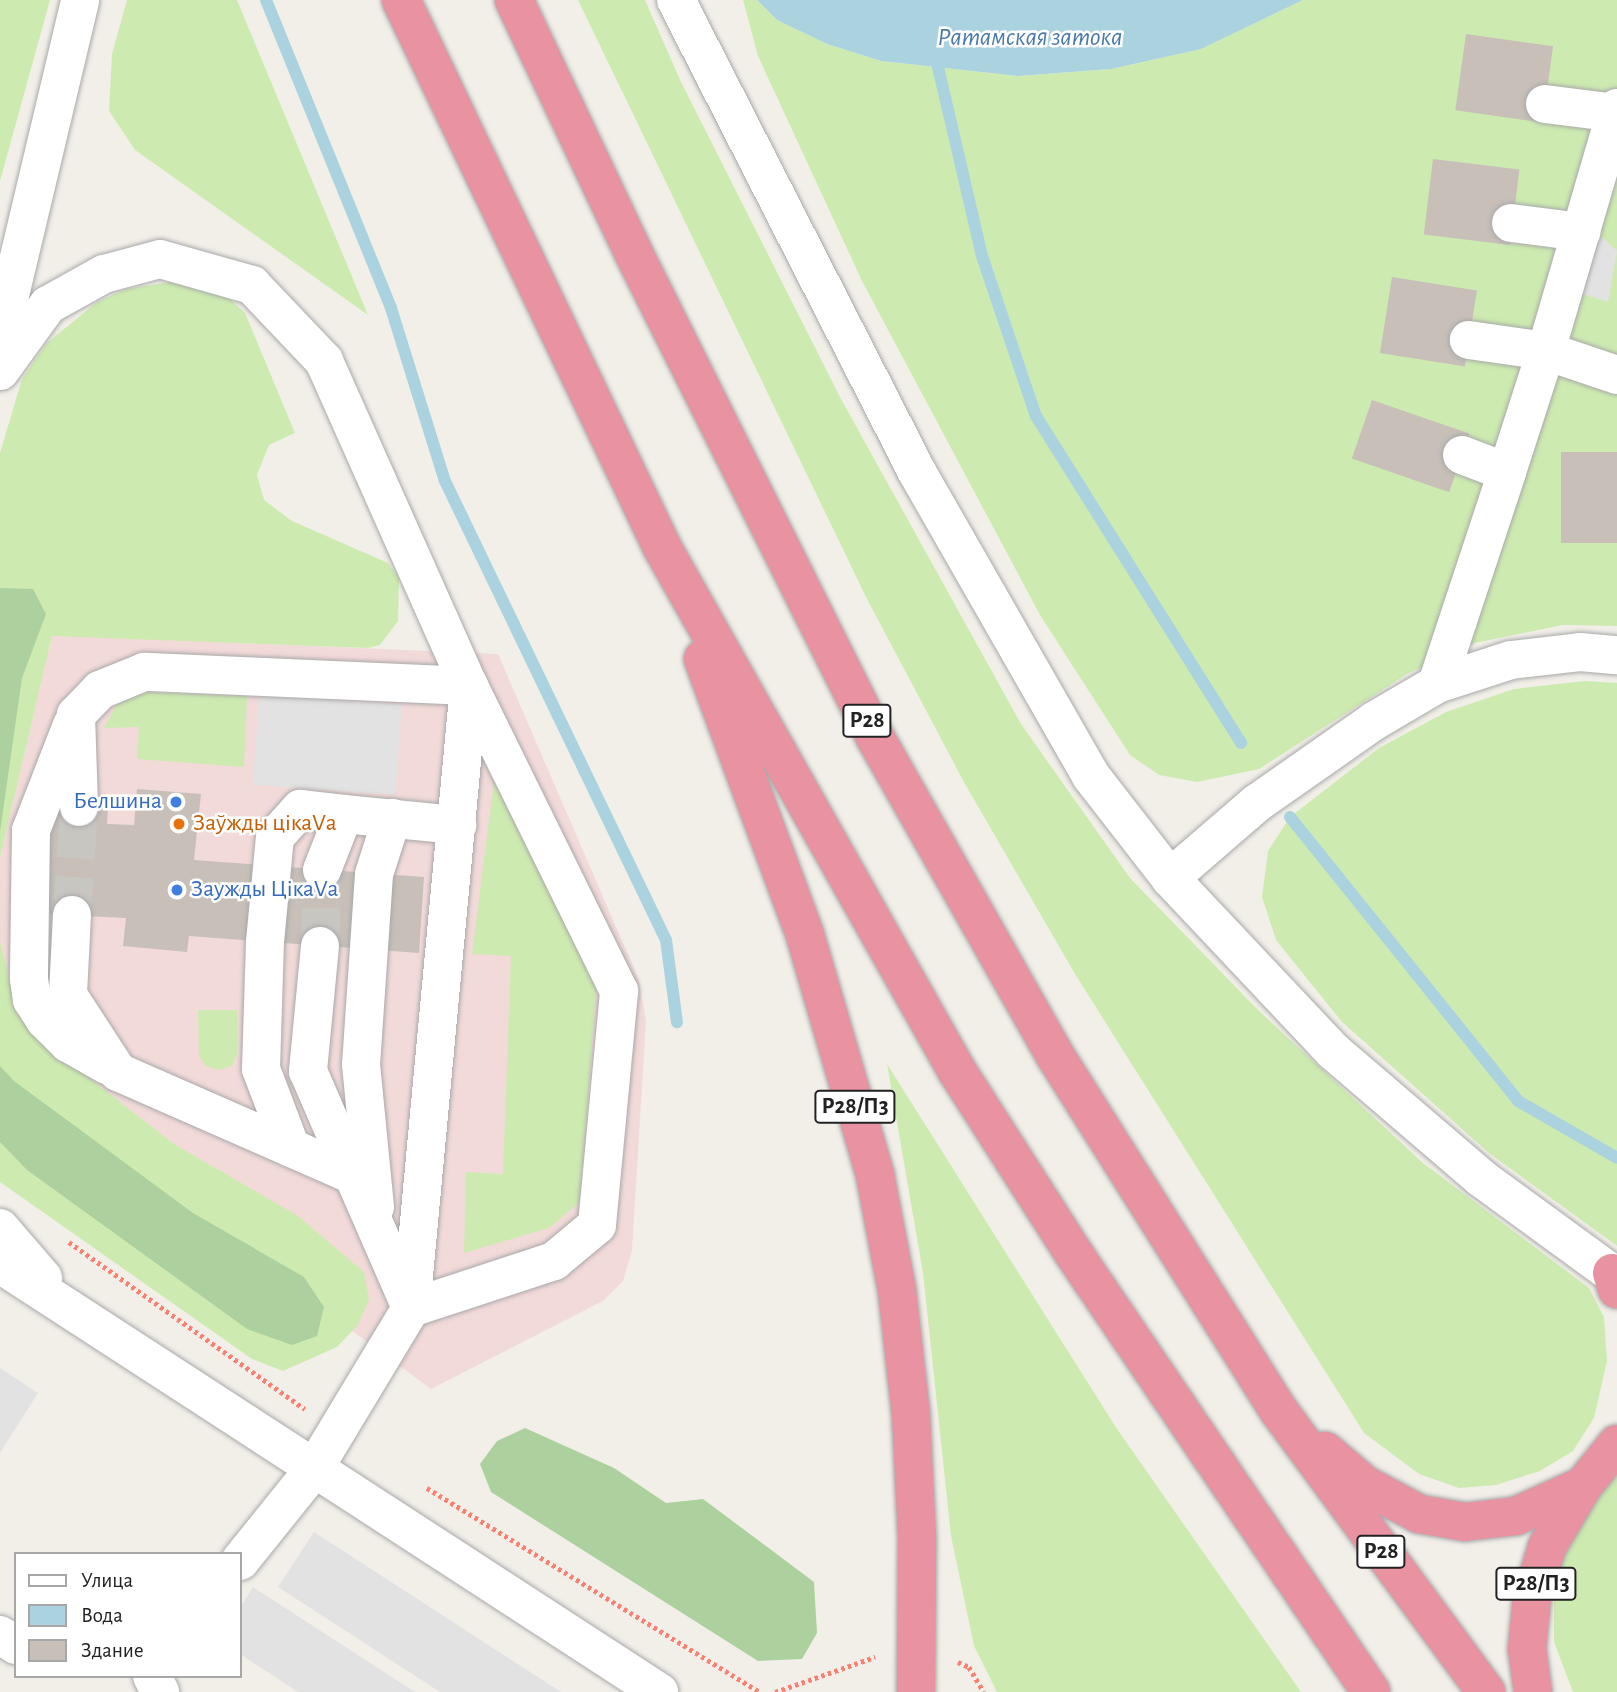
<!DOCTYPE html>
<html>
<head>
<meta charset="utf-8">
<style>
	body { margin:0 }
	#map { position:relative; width:1617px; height:1692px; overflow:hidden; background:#f2efe9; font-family:"Alegreya Sans",sans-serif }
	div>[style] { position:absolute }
	.commercial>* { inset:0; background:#f2dad9 }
	.grass>* { inset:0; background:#cdebb0 }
	.forest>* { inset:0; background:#add19e }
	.parking>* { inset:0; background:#e2e2e2; transform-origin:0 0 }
	.water>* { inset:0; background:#aad3df }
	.stream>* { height:12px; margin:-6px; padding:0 6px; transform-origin:6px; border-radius:6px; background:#aad3df }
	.building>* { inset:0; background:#c7bfb8; transform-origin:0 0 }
	.minor-tunnel>* { height:38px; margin-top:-19px; transform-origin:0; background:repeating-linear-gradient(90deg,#c8c6c1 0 38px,transparent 0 57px) }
	.path>* { height:4.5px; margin-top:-2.25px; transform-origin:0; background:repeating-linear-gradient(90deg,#fa8072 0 3.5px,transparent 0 7px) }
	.roads { filter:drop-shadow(0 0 2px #a9a9a9) drop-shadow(0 0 2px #a9a9a9) }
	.minor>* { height:38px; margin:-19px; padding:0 19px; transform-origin:19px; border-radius:19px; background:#fff }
	.highway>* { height:38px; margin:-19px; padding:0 19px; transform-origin:19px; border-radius:19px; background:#e892a2 }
	.dots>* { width:19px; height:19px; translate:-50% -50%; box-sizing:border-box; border:4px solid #fff; border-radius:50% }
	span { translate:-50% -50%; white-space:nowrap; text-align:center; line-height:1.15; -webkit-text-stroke:5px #fff; paint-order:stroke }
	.shield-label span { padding:2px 5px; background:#fff; border:2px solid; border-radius:5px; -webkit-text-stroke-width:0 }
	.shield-label { font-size:23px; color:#222; font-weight:700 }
	.shop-label { font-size:24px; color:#366cbe }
	.right { translate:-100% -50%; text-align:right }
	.left { translate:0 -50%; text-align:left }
	.food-label { font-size:24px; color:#c56008 }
	.water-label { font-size:26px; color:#4a7aab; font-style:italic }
	.legend { position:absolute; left:14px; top:1552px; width:228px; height:126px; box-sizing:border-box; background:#fff; border:2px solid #a7a7a7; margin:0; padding:9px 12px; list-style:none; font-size:21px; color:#222 }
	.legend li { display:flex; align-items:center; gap:14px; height:35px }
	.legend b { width:35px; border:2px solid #a7a7a7 }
</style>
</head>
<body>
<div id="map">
	<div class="commercial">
		<i style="clip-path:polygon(52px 635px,498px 654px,639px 980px,646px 1021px,632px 1250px,623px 1281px,603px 1301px,431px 1389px,14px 1081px,0 1066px,0 858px)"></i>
	</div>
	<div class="grass">
		<i style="clip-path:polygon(0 0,50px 0,0 181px)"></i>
		<i style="clip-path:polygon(127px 0,237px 0,368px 315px,135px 150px,109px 111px,112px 54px)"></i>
		<i style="clip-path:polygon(578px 0,645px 0,681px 82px,841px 399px,1021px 724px,1130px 878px,1258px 1010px,1423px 1163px,1589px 1288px,1604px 1317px,1607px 1361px,1594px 1418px,1573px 1451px,1540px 1471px,1496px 1485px,1459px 1488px,1419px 1474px,1364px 1433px,1075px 974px,965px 784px,866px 597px)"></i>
		<i style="clip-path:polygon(743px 0,757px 0,777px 20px,827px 44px,881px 61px,1018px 76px,1111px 69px,1201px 49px,1303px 0,1617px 0,1617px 626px,1563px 625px,1475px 643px,1407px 674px,1259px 769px,1197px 782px,1159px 775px,1130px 755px,1040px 615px,862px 281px,758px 56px)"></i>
		<i style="clip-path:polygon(171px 282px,229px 298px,245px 313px,295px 433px,269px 445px,257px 475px,264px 500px,292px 521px,388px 563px,399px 578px,398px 621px,380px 645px,368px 648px,52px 636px,0 858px,0 453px,22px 379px,47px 343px,97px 302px,126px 289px)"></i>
		<i style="clip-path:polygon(1585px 681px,1617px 683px,1617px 1246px,1489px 1153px,1342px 1022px,1276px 940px,1262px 897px,1268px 851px,1290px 817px,1379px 748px,1446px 712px,1514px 689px)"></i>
		<i style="clip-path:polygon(147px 692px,247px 696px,244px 767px,137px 759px,139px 727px,104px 728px,117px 704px)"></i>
		<i style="clip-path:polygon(494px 781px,597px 975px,580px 1202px,549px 1228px,464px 1253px,466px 1172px,503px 1174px,511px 956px,472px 954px)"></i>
		<i style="clip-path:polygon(0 942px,19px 1014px,48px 1046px,174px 1144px,298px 1216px,364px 1272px,369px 1300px,358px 1325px,337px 1347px,283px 1371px,252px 1359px,0 1182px)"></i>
		<i style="clip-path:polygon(198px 1010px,237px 1010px,237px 1054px,232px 1066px,219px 1070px,206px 1066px,199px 1056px)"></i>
		<i style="clip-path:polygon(887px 1064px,1117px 1429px,1301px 1692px,997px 1692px,974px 1646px,951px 1536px,923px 1273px)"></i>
		<i style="clip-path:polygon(1617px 1472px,1617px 1692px,1573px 1692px,1554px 1642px,1554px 1586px,1566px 1540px)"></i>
	</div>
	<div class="forest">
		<i style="clip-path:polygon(0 588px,33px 589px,46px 614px,22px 678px,0 832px)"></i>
		<i style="clip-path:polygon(0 1066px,14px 1081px,193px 1213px,304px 1277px,324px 1307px,317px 1336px,292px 1345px,247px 1329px,27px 1170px,0 1142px)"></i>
		<i style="clip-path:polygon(525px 1428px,614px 1468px,666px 1503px,703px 1499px,814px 1582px,817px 1633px,802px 1659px,758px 1661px,491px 1492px,480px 1464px,497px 1441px)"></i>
	</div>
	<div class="parking">
		<i style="clip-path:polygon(1584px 221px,1617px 251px,1608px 302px,1564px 288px)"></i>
		<i style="left:259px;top:695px;width:143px;height:90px;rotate:4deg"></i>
		<i style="clip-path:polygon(0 1368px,38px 1393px,0 1453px)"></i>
		<i style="clip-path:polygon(314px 1532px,561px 1692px,440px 1692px,278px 1587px)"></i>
		<i style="clip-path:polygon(253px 1587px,415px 1692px,298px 1692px,240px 1654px,240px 1608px)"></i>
	</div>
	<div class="water">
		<i style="clip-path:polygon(757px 0,1303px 0,1201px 49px,1111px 69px,1018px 76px,881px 61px,827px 44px,777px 20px)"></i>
	</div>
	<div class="stream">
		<i style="left:266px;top:0;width:332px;rotate:67.9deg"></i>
		<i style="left:391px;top:308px;width:181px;rotate:72.7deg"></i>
		<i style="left:445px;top:481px;width:509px;rotate:64.29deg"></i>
		<i style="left:666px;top:940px;width:83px;rotate:82.4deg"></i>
		<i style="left:935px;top:54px;width:207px;rotate:76.9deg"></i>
		<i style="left:982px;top:256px;width:169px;rotate:71.4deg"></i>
		<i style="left:1036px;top:416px;width:386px;rotate:57.9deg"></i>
		<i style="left:1290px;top:817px;width:364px;rotate:51.2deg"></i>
		<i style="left:1518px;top:1101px;width:114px;rotate:29.9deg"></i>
	</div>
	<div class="building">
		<i style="left:1466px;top:34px;width:88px;height:77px;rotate:8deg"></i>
		<i style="left:1433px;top:159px;width:87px;height:76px;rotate:7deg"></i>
		<i style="left:1392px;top:277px;width:86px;height:77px;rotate:9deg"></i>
		<i style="left:1372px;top:400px;width:103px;height:62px;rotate:19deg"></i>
		<i style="left:1617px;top:452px;width:91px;height:56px;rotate:90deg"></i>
		<i style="clip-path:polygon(137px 789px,201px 794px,194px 860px,424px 877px,419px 953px,189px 936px,187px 952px,123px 946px,126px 918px,45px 914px,51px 805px,108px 808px,107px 824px,134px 825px)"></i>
	</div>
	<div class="minor-tunnel">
		<i style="left:72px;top:915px;width:108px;rotate:-86.3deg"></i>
		<i style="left:320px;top:946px;width:76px;rotate:-88.5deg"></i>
	</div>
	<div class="path">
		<i style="left:69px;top:1242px;width:289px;rotate:35.3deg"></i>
		<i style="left:427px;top:1488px;width:391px;rotate:31.5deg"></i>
		<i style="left:958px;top:1662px;width:12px;rotate:24deg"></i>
		<i style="left:969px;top:1667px;width:29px;rotate:59deg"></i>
		<i style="left:775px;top:1692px;width:106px;rotate:-19.3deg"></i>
	</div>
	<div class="roads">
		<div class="minor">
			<i style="left:676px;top:0;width:530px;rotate:62.95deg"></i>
			<i style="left:917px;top:472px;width:350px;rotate:60.2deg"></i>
			<i style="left:1091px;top:776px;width:129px;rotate:52.2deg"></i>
			<i style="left:1170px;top:878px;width:238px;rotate:46.7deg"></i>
			<i style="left:1333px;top:1051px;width:195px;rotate:40.6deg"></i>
			<i style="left:1481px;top:1178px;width:168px;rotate:36.1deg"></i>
			<i style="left:1545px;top:104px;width:72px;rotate:7.2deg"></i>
			<i style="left:1617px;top:108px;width:253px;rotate:106.3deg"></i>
			<i style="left:1546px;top:351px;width:75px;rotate:18.7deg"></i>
			<i style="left:1511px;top:223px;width:71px;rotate:7.3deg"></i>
			<i style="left:0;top:337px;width:346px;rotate:-76.6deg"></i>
			<i style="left:0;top:371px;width:82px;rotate:-54deg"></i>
			<i style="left:48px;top:305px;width:64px;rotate:-29deg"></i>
			<i style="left:104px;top:274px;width:58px;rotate:-15deg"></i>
			<i style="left:160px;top:259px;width:96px;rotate:15.8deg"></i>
			<i style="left:252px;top:285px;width:105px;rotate:46.5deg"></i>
			<i style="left:324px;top:361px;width:356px;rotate:66deg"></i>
			<i style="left:469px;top:686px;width:625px;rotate:95.33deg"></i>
			<i style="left:411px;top:1308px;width:188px;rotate:121.1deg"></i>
			<i style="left:314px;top:1469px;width:118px;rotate:128.8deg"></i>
			<i style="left:1462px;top:455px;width:48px;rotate:20.7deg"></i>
			<i style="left:1507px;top:472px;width:127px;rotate:-72.1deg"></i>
			<i style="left:1546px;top:351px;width:78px;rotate:-171.9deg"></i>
			<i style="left:1437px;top:684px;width:223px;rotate:-71.7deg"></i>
			<i style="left:72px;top:725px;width:113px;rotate:111.3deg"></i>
			<i style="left:31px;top:830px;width:149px;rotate:90.8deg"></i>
			<i style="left:29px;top:979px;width:21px;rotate:82deg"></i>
			<i style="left:32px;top:1000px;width:24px;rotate:57deg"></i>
			<i style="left:45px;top:1020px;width:33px;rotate:45deg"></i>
			<i style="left:68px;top:1043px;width:45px;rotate:29.4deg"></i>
			<i style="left:322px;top:870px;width:60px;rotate:-68.6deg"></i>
			<i style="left:344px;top:814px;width:114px;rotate:5.6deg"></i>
			<i style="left:1170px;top:878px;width:115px;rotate:-40.8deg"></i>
			<i style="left:1257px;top:803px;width:143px;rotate:-35deg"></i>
			<i style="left:1374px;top:721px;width:73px;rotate:-30.4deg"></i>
			<i style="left:1437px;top:684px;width:78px;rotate:-18deg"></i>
			<i style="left:1511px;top:660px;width:69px;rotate:-6.6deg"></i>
			<i style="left:1580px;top:652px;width:37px;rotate:5deg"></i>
			<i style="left:72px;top:915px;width:80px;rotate:92.9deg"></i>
			<i style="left:68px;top:995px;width:92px;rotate:57deg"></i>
			<i style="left:118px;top:1072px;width:257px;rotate:23.7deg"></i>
			<i style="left:353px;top:1175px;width:145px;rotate:66.4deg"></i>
			<i style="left:411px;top:1308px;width:151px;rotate:-18.2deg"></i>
			<i style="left:554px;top:1261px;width:56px;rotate:-39.9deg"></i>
			<i style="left:597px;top:1225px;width:235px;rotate:-84.6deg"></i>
			<i style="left:619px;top:991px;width:340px;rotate:-116.2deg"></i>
			<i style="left:469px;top:686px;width:325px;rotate:-177.5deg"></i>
			<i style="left:144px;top:672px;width:48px;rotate:157.8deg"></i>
			<i style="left:100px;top:690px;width:35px;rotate:134deg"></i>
			<i style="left:76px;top:715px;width:92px;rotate:88.1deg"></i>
			<i style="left:320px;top:946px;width:126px;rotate:95.5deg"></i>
			<i style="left:308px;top:1071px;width:113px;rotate:66.6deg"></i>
			<i style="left:291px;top:1148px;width:85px;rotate:-110.8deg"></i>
			<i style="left:261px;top:1069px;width:127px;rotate:-88.2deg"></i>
			<i style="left:265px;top:942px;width:105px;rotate:-84.6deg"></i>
			<i style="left:275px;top:837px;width:38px;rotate:-48deg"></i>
			<i style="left:300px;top:809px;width:44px;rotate:6.5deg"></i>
			<i style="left:375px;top:1207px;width:143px;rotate:-95.6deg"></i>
			<i style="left:361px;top:1065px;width:191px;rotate:-86.1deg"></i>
			<i style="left:374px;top:874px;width:59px;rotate:-72.2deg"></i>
			<i style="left:0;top:1228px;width:66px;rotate:49.3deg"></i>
			<i style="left:0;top:1264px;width:786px;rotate:33deg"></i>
			<i style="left:0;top:1635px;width:19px;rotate:32deg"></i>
			<i style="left:152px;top:1676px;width:18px;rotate:63deg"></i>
		</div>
		<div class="highway">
			<i style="left:401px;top:0;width:608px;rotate:64.49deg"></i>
			<i style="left:663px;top:549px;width:599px;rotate:60.61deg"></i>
			<i style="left:957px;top:1071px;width:217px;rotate:57.4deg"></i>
			<i style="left:1074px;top:1254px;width:529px;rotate:55.86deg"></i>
			<i style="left:514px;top:0;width:279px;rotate:64.7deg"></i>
			<i style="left:633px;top:252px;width:544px;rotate:63.48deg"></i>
			<i style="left:876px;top:739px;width:365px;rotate:60.5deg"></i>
			<i style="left:1056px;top:1057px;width:418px;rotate:57.8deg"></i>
			<i style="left:1279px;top:1411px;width:349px;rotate:53.6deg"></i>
			<i style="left:703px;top:659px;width:294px;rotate:69.7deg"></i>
			<i style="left:805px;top:935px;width:250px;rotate:73.7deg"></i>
			<i style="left:875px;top:1175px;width:117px;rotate:79.2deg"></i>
			<i style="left:897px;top:1290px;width:126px;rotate:83.6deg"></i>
			<i style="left:911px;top:1415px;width:124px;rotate:87.2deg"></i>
			<i style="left:917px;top:1539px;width:153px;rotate:90.4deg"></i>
			<i style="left:1612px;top:1273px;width:17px;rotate:73deg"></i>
			<i style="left:1325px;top:1451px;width:52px;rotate:40.4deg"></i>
			<i style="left:1365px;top:1485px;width:61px;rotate:28.2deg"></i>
			<i style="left:1419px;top:1514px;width:47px;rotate:9.9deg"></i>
			<i style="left:1465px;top:1522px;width:51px;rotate:-6.7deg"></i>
			<i style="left:1516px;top:1516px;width:73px;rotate:-24.1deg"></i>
			<i style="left:1533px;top:1692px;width:43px;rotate:-97.9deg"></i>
			<i style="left:1527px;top:1649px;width:52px;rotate:-84.5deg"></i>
			<i style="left:1532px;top:1597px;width:52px;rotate:-73.3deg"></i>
			<i style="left:1547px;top:1547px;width:71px;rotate:-59.5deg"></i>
			<i style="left:1583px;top:1486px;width:54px;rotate:-51deg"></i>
		</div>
	</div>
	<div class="dots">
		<i style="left:176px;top:802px;background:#3f7fe0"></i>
		<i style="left:179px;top:824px;background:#e8710a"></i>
		<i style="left:177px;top:890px;background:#3f7fe0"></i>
	</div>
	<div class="shield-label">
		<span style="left:867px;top:721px">Р28</span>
		<span style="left:855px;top:1107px">Р28/П3</span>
		<span style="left:1381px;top:1552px">Р28</span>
		<span style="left:1536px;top:1584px">Р28/П3</span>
	</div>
	<div class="shop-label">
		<span class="right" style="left:162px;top:802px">Белшина</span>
		<span class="left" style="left:191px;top:890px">Заужды ЦікаVа</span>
	</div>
	<div class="food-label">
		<span class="left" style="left:193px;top:824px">Заўжды цікаVа</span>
	</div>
	<div class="water-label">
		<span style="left:1030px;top:38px">Ратамская затока</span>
	</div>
	<ul class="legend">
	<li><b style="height:9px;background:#fff"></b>Улица</li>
	<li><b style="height:19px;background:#aad3df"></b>Вода</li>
	<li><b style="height:19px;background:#c7bfb8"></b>Здание</li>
	</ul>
</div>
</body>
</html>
